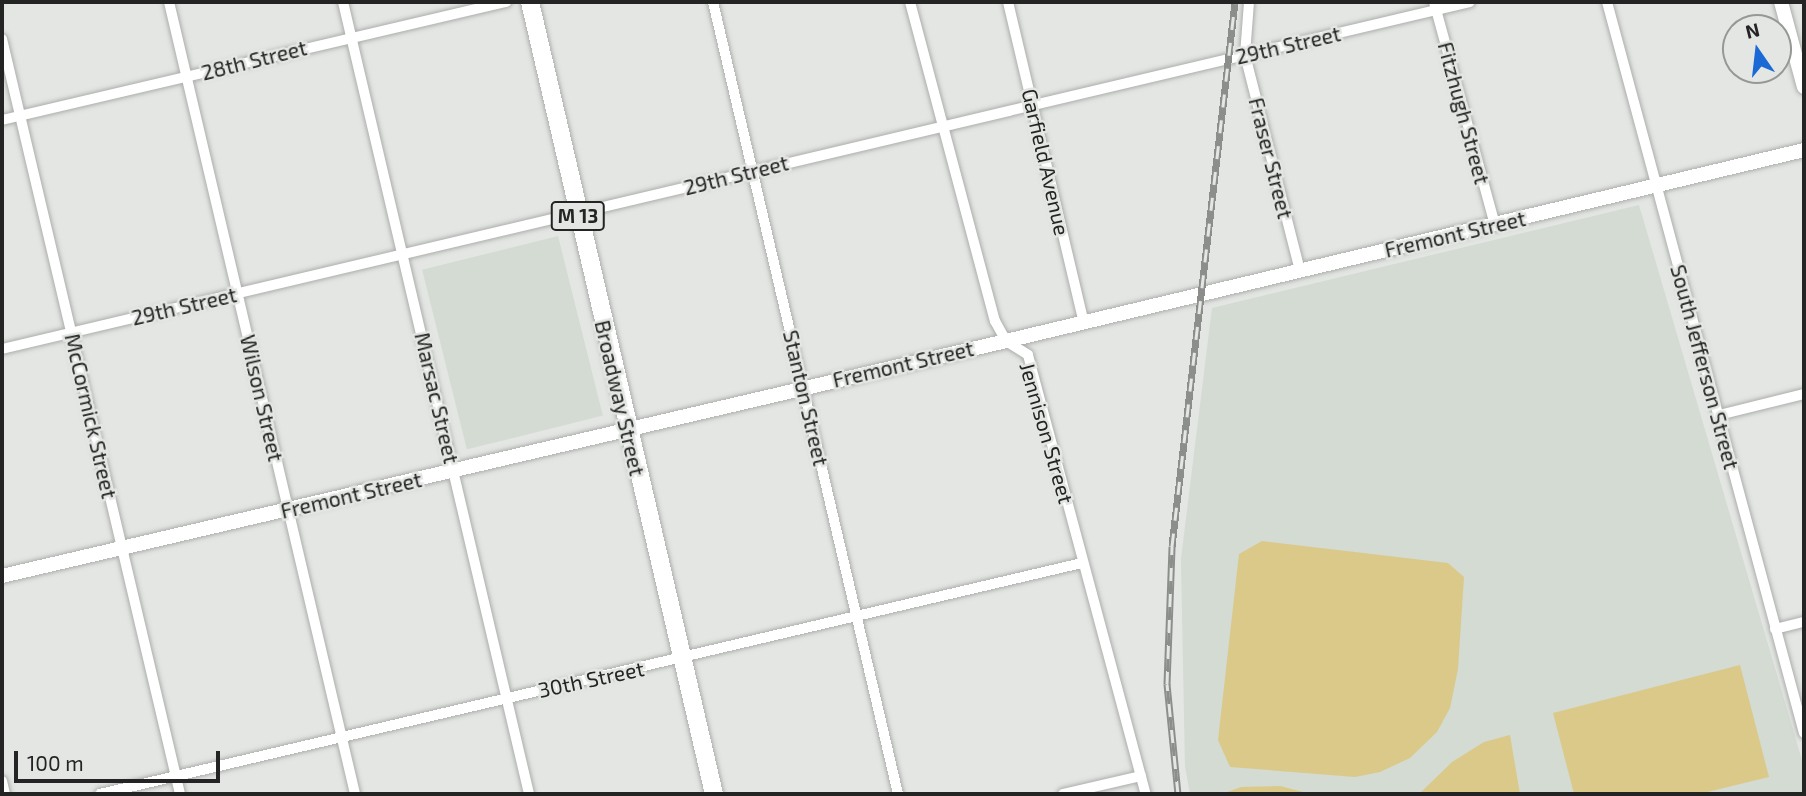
<!DOCTYPE html>
<html>
<head>
<meta charset="utf-8">
<style>
	body { margin:0 }
	#map { position:relative; width:1806px; height:796px; overflow:hidden; background:#e3e6e3; font-family:"Exo 2",sans-serif }
	div>[style] { position:absolute }
	.built>* { inset:0; background:#d3dbd2; transform-origin:0 0 }
	.green>* { inset:0; background:#dbc98a }
	.roads { filter:drop-shadow(0 0 2px #acaeab) drop-shadow(0 0 2px #acaeab) }
	.minor>* { height:10px; margin:-5px; padding:0 5px; transform-origin:5px; border-radius:5px; background:#fff }
	.tertiary>* { height:14px; margin:-7px; padding:0 7px; transform-origin:7px; border-radius:7px; background:#fff }
	.primary>* { height:18px; margin:-9px; padding:0 9px; transform-origin:9px; border-radius:9px; background:#fff }
	.rail>* { height:7px; margin-top:-3.5px; transform-origin:0; background:repeating-linear-gradient(90deg,#e3e6e3 0 13px,#8c8e8c 0 26px); box-sizing:border-box; border-block:2px solid #8c8e8c }
	span { translate:-50% -50%; white-space:nowrap; text-align:center; line-height:1.15; -webkit-text-stroke:5px #e3e6e3; paint-order:stroke }
	.shield-label span { padding:2px 5px; background:#e3e6e3; border:2px solid; border-radius:5px; -webkit-text-stroke-width:0 }
	.shield-label { font-size:19px; color:#232423; font-weight:700 }
	.street-label { font-size:21px; color:#232423 }
	.frame { position:absolute; inset:0; border:4px solid #232423; pointer-events:none }
	.north { position:absolute; left:1722px; top:14px; width:70px; height:70px; box-sizing:border-box; background:#e3e6e3; border:2px solid #969896; border-radius:50%; rotate:346deg; font-size:19px; font-weight:700; line-height:28px; text-align:center; color:#232423 }
	.north::after { content:''; display:block; margin:auto; width:24px; height:32px; background:#1b69d4; clip-path:polygon(50% 0,100% 100%,50% 72%,0 100%) }
	.scale { position:absolute; left:14px; top:751px; width:206px; height:32px; box-sizing:border-box; border:4px solid #232423; border-top:0; padding-left:9px; font-size:21px; line-height:24px; white-space:nowrap; color:#232423; -webkit-text-stroke:5px #e3e6e3; paint-order:stroke }
</style>
</head>
<body>
<div id="map">
	<div class="built">
		<i style="clip-path:polygon(1639px 205px,1804px 767px,1804px 794px,1190px 794px,1185px 766px,1181px 559px,1212px 308px)"></i>
		<i style="left:558px;top:236px;width:185px;height:140px;rotate:76deg"></i>
	</div>
	<div class="green">
		<i style="clip-path:polygon(1262px 541px,1448px 563px,1464px 577px,1458px 669px,1450px 708px,1437px 732px,1410px 758px,1380px 772px,1355px 777px,1230px 767px,1218px 740px,1239px 554px)"></i>
		<i style="clip-path:polygon(1740px 665px,1769px 777px,1699px 794px,1574px 794px,1553px 713px)"></i>
		<i style="clip-path:polygon(1510px 735px,1520px 794px,1419px 794px,1452px 762px,1484px 742px)"></i>
		<i style="clip-path:polygon(1280px 786px,1311px 794px,1222px 794px,1241px 787px)"></i>
	</div>
	<div class="roads">
		<div class="minor">
			<i style="left:169px;top:2px;width:814px;rotate:76.78deg"></i>
			<i style="left:343px;top:2px;width:814px;rotate:76.78deg"></i>
			<i style="left:713px;top:2px;width:813px;rotate:76.85deg"></i>
			<i style="left:910px;top:2px;width:330px;rotate:75.1deg"></i>
			<i style="left:995px;top:321px;width:23px;rotate:61deg"></i>
			<i style="left:1006px;top:341px;width:26px;rotate:32deg"></i>
			<i style="left:1028px;top:355px;width:455px;rotate:75deg"></i>
			<i style="left:1008px;top:2px;width:330px;rotate:76.7deg"></i>
			<i style="left:1249px;top:2px;width:53px;rotate:94.3deg"></i>
			<i style="left:1245px;top:55px;width:223px;rotate:75.7deg"></i>
			<i style="left:1434px;top:2px;width:231px;rotate:74.7deg"></i>
			<i style="left:1607px;top:2px;width:757px;rotate:74.92deg"></i>
			<i style="left:2px;top:39px;width:776px;rotate:76.73deg"></i>
			<i style="left:2px;top:120px;width:518px;rotate:-13.18deg"></i>
			<i style="left:2px;top:349px;width:1508px;rotate:-13.3deg"></i>
			<i style="left:1719px;top:415px;width:88px;rotate:-13.9deg"></i>
			<i style="left:1775px;top:629px;width:30px;rotate:-14deg"></i>
			<i style="left:2px;top:781px;width:13px;rotate:77deg"></i>
			<i style="left:100px;top:794px;width:1009px;rotate:-13.24deg"></i>
			<i style="left:1063px;top:794px;width:80px;rotate:-13deg"></i>
		</div>
		<div class="tertiary">
			<i style="left:1781px;top:2px;width:88px;rotate:74.9deg"></i>
			<i style="left:2px;top:576px;width:1031px;rotate:-13.17deg"></i>
			<i style="left:1006px;top:341px;width:821px;rotate:-13.46deg"></i>
		</div>
		<div class="primary">
			<i style="left:530px;top:2px;width:813px;rotate:76.92deg"></i>
		</div>
	</div>
	<div class="rail">
		<i style="left:1178px;top:794px;width:111px;rotate:-95.7deg"></i>
		<i style="left:1167px;top:684px;width:138px;rotate:-87.9deg"></i>
		<i style="left:1172px;top:546px;width:548px;rotate:-83.39deg"></i>
	</div>
	<div class="shield-label">
		<span style="left:578px;top:216px">M 13</span>
	</div>
	<div class="street-label">
		<span style="left:1288px;top:45px;rotate:-13deg">29th Street</span>
		<span style="left:254px;top:60px;rotate:-14deg">28th Street</span>
		<span style="left:1464px;top:113px;rotate:75deg">Fitzhugh Street</span>
		<span style="left:1271px;top:158px;rotate:76deg">Fraser Street</span>
		<span style="left:1046px;top:162px;rotate:77deg">Garfield Avenue</span>
		<span style="left:736px;top:175px;rotate:-14deg">29th Street</span>
		<span style="left:1455px;top:234px;rotate:-13deg">Fremont Street</span>
		<span style="left:184px;top:306px;rotate:-13deg">29th Street</span>
		<span style="left:903px;top:364px;rotate:-13deg">Fremont Street</span>
		<span style="left:1705px;top:367px;rotate:75deg">South Jefferson Street</span>
		<span style="left:262px;top:398px;rotate:77deg">Wilson Street</span>
		<span style="left:437px;top:398px;rotate:77deg">Marsac Street</span>
		<span style="left:620px;top:398px;rotate:77deg">Broadway Street</span>
		<span style="left:806px;top:398px;rotate:77deg">Stanton Street</span>
		<span style="left:91px;top:416px;rotate:77deg">McCormick Street</span>
		<span style="left:1047px;top:433px;rotate:74deg">Jennison Street</span>
		<span style="left:351px;top:495px;rotate:-13deg">Fremont Street</span>
		<span style="left:591px;top:679px;rotate:-12deg">30th Street</span>
	</div>
	<div class="frame"></div>
	<div class="north">N</div>
	<div class="scale">100 m</div>
</div>
</body>
</html>
